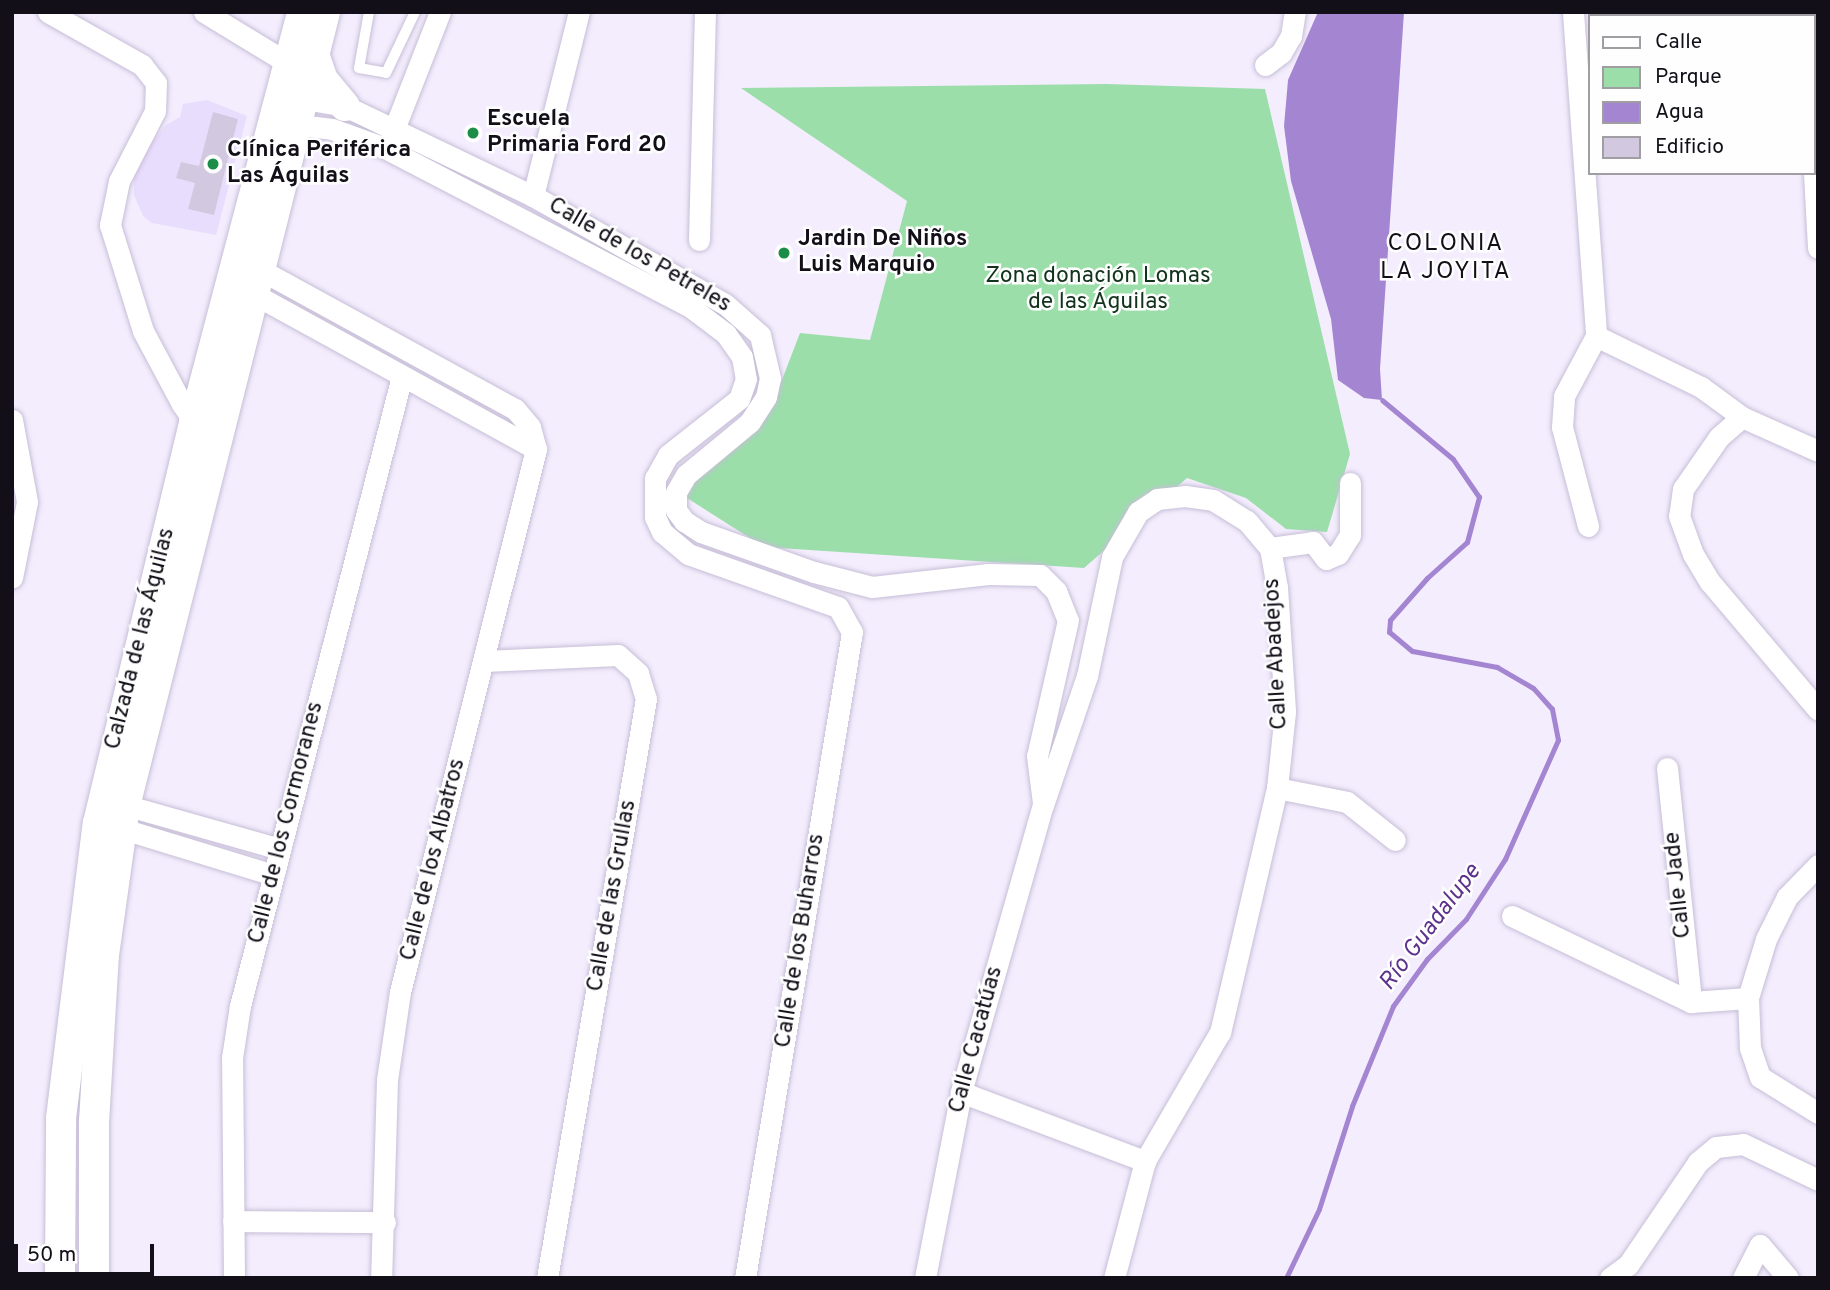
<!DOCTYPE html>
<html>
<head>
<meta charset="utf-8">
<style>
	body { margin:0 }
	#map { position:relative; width:1830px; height:1290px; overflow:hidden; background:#f3edfd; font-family:Overpass,sans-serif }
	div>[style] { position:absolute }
	.built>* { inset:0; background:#e9ddfe }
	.green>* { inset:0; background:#9bdeaa }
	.water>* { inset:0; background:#a485d1 }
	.stream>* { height:5px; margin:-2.5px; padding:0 2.5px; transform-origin:2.5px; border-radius:2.5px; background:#a485d1 }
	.building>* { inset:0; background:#d2c9e1 }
	.roads { filter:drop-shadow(0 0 2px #c7bed7) drop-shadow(0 0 2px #c7bed7) }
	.lane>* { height:10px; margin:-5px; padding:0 5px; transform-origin:5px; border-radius:5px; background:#fff }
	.street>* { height:21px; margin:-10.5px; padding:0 10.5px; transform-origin:10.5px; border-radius:10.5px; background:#fff }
	.secondary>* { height:30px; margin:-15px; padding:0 15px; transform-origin:15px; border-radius:15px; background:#fff }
	.dots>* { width:19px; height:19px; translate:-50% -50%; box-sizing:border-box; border:4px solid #fefefe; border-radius:50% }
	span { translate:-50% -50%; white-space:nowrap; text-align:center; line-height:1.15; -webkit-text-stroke:5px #fefefe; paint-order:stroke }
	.poi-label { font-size:23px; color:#120f18; font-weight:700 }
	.left { translate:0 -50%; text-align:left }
	.street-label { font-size:23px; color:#120f18 }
	.park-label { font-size:23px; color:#13341c }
	.neighbourhood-label { font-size:24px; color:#120f18; letter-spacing:2px }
	.water-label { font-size:24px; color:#5c328c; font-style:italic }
	.frame { position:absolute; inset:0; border:14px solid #120f18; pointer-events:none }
	.legend { position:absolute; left:1588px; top:14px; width:228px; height:161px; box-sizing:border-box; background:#fefefe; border:2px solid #a09ea2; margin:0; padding:9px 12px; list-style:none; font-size:21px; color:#120f18 }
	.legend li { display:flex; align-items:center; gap:14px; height:35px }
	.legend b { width:35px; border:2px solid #a09ea2 }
	.scale { position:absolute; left:14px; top:1244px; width:140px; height:32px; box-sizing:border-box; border:4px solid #120f18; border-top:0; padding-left:9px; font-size:21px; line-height:24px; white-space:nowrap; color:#120f18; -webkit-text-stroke:5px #fefefe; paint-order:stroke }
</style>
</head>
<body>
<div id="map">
	<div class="built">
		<i style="clip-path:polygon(207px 100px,247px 116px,216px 235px,152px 223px,143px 216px,134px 195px,134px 176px,149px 146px,166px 125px,180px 117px,183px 104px)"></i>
	</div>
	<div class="green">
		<i style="clip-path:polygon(1107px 84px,1265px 89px,1350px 454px,1327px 532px,1286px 529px,1246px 498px,1187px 478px,1084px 568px,764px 547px,676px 491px,780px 385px,800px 333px,870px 340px,907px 201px,741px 88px)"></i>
	</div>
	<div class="water">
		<i style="clip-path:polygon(1318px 12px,1404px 12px,1380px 369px,1382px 400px,1364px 398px,1338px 380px,1331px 319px,1291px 181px,1284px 126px,1288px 80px)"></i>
	</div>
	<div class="stream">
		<i style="left:1286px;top:1278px;width:76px;rotate:-64.4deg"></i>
		<i style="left:1319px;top:1209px;width:108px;rotate:-72.2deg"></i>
		<i style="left:1352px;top:1106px;width:108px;rotate:-67.7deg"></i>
		<i style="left:1393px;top:1006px;width:58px;rotate:-54.1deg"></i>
		<i style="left:1427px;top:959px;width:56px;rotate:-45.7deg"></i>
		<i style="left:1466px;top:919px;width:72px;rotate:-57deg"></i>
		<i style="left:1505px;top:859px;width:130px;rotate:-66deg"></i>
		<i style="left:1558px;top:740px;width:32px;rotate:-101deg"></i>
		<i style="left:1552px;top:709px;width:28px;rotate:-132deg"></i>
		<i style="left:1533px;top:688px;width:42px;rotate:-149.7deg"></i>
		<i style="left:1497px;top:667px;width:86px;rotate:-169.3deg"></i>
		<i style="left:1412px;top:651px;width:30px;rotate:-140deg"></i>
		<i style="left:1389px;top:632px;width:12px;rotate:-85deg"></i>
		<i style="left:1390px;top:620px;width:56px;rotate:-48.6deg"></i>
		<i style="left:1427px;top:578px;width:54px;rotate:-42deg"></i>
		<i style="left:1467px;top:542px;width:47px;rotate:-75.1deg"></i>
		<i style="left:1479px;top:497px;width:46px;rotate:-124.4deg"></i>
		<i style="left:1453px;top:459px;width:92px;rotate:-140.3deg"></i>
	</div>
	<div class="building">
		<i style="clip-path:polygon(213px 112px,238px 119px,214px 215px,188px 209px,195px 183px,176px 178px,181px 162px,199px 166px)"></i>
	</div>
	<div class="roads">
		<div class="lane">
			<i style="left:369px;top:12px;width:57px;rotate:100.1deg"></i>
			<i style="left:359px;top:68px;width:27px;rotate:10deg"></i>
			<i style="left:386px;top:73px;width:68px;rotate:-64.6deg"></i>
		</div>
		<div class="street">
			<i style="left:48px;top:12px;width:108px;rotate:29.4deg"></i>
			<i style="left:142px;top:65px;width:23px;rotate:52deg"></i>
			<i style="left:156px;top:83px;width:28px;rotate:92deg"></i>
			<i style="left:155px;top:111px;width:79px;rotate:117.2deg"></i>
			<i style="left:119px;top:181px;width:45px;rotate:101.6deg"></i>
			<i style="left:110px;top:225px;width:111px;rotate:72.7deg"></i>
			<i style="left:143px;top:331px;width:83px;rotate:61.9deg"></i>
			<i style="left:182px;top:404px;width:22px;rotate:56deg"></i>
			<i style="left:194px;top:422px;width:8px;rotate:23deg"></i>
			<i style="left:204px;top:12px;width:98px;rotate:31.3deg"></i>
			<i style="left:1573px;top:12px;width:325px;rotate:85.9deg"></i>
			<i style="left:1814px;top:34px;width:20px;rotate:-79deg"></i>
			<i style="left:1265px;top:65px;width:20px;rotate:-37deg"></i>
			<i style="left:1281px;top:53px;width:20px;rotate:-60deg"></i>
			<i style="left:1291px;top:36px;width:24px;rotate:-81deg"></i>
			<i style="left:292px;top:97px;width:54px;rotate:9.6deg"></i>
			<i style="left:345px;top:106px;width:208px;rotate:25.6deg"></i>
			<i style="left:533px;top:196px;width:220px;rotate:29.4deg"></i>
			<i style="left:725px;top:304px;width:47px;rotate:41.5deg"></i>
			<i style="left:760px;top:335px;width:44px;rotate:76.9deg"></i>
			<i style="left:770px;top:378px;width:19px;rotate:102deg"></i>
			<i style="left:766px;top:397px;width:30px;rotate:123deg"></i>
			<i style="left:750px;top:422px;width:83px;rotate:140.4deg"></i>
			<i style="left:686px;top:475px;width:20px;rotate:120deg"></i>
			<i style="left:676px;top:492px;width:18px;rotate:90deg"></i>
			<i style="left:676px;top:510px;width:14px;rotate:54deg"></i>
			<i style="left:684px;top:521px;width:20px;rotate:33deg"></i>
			<i style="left:701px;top:532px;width:120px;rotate:19.5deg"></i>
			<i style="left:814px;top:572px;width:60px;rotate:14.5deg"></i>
			<i style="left:872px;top:587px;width:117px;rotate:-6.4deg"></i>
			<i style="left:988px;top:574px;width:52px;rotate:1.1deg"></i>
			<i style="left:1040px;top:575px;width:23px;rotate:45deg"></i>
			<i style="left:1056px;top:591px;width:31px;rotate:68deg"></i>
			<i style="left:1068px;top:620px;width:139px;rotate:102.8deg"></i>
			<i style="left:1037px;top:756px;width:47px;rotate:82.7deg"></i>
			<i style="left:284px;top:123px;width:48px;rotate:7.1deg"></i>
			<i style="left:332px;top:129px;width:56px;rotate:19.7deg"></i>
			<i style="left:385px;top:148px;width:343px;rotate:27.5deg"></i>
			<i style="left:689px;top:306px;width:46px;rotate:37.1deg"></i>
			<i style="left:726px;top:334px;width:28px;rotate:55deg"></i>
			<i style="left:742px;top:357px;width:22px;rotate:80deg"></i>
			<i style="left:746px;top:379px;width:21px;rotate:109deg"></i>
			<i style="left:739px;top:399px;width:90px;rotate:141.7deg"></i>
			<i style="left:668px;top:455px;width:26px;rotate:119deg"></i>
			<i style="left:655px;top:478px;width:39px;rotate:90deg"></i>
			<i style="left:655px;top:517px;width:17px;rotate:65deg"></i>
			<i style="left:662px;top:532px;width:34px;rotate:40deg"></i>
			<i style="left:688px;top:554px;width:159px;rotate:19.5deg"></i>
			<i style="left:838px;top:607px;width:29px;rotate:61deg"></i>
			<i style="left:852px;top:632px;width:655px;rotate:99.4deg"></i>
			<i style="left:391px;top:137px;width:134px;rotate:-68.6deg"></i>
			<i style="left:1814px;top:173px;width:75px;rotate:86.9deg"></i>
			<i style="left:533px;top:196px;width:190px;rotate:-76deg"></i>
			<i style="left:699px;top:240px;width:228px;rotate:-88.5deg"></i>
			<i style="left:259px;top:269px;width:292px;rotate:28.7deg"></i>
			<i style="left:515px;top:409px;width:23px;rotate:50deg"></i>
			<i style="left:530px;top:427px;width:23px;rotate:75deg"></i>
			<i style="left:536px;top:449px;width:560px;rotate:104.06deg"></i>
			<i style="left:400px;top:992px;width:89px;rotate:98.4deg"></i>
			<i style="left:387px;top:1080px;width:198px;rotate:91.7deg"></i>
			<i style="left:252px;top:293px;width:324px;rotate:28.8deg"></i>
			<i style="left:1742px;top:417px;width:30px;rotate:139deg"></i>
			<i style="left:1719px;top:437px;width:63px;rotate:124.7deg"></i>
			<i style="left:1683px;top:489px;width:27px;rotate:98deg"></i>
			<i style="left:1679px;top:516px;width:40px;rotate:69.8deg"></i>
			<i style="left:1693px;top:554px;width:33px;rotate:59deg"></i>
			<i style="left:1710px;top:582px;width:167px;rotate:49.8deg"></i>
			<i style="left:12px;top:420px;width:83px;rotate:79.6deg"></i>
			<i style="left:27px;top:502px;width:77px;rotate:101.2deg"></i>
			<i style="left:1588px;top:526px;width:102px;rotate:-104.7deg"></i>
			<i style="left:1562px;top:427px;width:31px;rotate:-86deg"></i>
			<i style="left:1564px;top:396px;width:68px;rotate:-61.9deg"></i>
			<i style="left:1596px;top:336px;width:117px;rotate:25.9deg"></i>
			<i style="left:1701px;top:387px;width:51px;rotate:36.2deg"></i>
			<i style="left:1742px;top:417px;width:83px;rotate:24.1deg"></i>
			<i style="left:1270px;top:548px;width:43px;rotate:-7.9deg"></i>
			<i style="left:1313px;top:542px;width:21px;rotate:53deg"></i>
			<i style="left:1326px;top:559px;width:13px;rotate:-23deg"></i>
			<i style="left:1338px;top:554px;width:22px;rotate:-58deg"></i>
			<i style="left:1350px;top:535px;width:52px;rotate:-90deg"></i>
			<i style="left:484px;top:661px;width:134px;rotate:-2.6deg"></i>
			<i style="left:618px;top:655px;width:27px;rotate:42deg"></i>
			<i style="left:638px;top:673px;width:27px;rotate:73deg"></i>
			<i style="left:646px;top:699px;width:587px;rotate:99.7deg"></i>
			<i style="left:1667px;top:768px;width:235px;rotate:84.1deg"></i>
			<i style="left:1277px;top:788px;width:71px;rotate:11.3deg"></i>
			<i style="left:1347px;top:802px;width:61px;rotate:38.4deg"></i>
			<i style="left:114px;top:802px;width:173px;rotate:15.8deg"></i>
			<i style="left:110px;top:825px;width:171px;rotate:17deg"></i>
			<i style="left:1818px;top:865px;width:45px;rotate:134.1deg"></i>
			<i style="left:1787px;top:897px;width:47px;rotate:116.6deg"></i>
			<i style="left:1766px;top:939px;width:62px;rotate:107deg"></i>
			<i style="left:1748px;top:998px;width:50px;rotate:87.7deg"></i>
			<i style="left:1750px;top:1048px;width:31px;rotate:71deg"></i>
			<i style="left:1760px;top:1077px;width:68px;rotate:31.8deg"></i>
			<i style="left:1512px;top:916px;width:199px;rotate:25.7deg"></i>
			<i style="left:1691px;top:1002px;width:57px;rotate:-4deg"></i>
			<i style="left:961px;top:1092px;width:197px;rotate:20.6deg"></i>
			<i style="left:233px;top:1221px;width:152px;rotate:0.4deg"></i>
			<i style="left:234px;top:1278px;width:220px;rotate:-90.5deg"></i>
			<i style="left:232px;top:1058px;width:53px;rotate:-81.3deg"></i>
			<i style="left:240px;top:1006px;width:650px;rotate:-75.58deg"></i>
			<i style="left:925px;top:1278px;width:189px;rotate:-79deg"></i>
			<i style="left:961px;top:1092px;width:298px;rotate:-74.1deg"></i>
			<i style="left:1043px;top:805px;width:136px;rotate:-71.2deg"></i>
			<i style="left:1087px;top:676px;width:122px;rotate:-78.1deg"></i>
			<i style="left:1112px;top:557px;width:52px;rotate:-60deg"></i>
			<i style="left:1138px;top:512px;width:23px;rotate:-34deg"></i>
			<i style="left:1157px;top:499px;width:28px;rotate:-6deg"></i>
			<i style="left:1185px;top:496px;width:28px;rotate:8deg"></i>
			<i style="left:1213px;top:500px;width:40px;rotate:32deg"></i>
			<i style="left:1247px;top:521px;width:35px;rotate:50deg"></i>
			<i style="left:1270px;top:548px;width:40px;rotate:80deg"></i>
			<i style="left:1277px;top:587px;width:125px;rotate:86.3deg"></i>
			<i style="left:1285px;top:712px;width:76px;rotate:96deg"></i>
			<i style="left:1277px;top:788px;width:251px;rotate:103.1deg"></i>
			<i style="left:1220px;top:1032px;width:149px;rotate:120.2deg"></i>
			<i style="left:1145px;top:1161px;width:121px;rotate:104.8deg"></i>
			<i style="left:1610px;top:1278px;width:22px;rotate:-36deg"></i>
			<i style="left:1628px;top:1265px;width:125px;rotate:-55.8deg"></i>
			<i style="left:1698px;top:1162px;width:23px;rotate:-40deg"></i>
			<i style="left:1716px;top:1147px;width:27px;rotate:-6deg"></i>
			<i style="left:1743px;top:1144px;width:83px;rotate:25.6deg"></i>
			<i style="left:1743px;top:1278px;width:37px;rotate:-63deg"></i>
			<i style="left:1760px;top:1245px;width:43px;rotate:49.7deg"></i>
		</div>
		<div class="secondary">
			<i style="left:314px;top:54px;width:28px;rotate:71deg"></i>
			<i style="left:323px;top:80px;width:34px;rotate:50deg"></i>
			<i style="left:60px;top:1278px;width:160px;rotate:-89.6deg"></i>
			<i style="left:61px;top:1118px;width:297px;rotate:-82.9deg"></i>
			<i style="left:98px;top:823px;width:412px;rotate:-76.5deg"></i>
			<i style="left:194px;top:422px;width:424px;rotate:-75.2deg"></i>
			<i style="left:94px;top:1278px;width:156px;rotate:-90deg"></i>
			<i style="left:94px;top:1122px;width:167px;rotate:-86.6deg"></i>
			<i style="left:104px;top:955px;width:150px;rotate:-82deg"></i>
			<i style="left:125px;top:806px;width:819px;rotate:-75.86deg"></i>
		</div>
	</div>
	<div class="dots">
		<i style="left:473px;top:133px;background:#1b8d47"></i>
		<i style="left:213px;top:164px;background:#1b8d47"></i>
		<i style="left:784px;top:253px;background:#1b8d47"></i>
	</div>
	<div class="poi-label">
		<span class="left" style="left:487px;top:133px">Escuela<br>Primaria Ford 20</span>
		<span class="left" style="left:227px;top:164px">Clínica Periférica<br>Las Águilas</span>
		<span class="left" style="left:798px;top:253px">Jardin De Niños<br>Luis Marquio</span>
	</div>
	<div class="street-label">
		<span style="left:639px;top:256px;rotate:30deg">Calle de los Petreles</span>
		<span style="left:141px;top:639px;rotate:-76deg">Calzada de las Águilas</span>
		<span style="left:1277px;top:654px;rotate:-93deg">Calle Abadejos</span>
		<span style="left:287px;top:823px;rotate:-76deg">Calle de los Cormoranes</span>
		<span style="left:434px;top:860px;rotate:-76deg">Calle de los Albatros</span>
		<span style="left:1679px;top:885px;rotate:-96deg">Calle Jade</span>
		<span style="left:613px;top:896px;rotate:-80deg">Calle de las Grullas</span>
		<span style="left:801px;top:941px;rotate:-81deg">Calle de los Buharros</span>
		<span style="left:977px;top:1040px;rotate:-75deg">Calle Cacatúas</span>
	</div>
	<div class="park-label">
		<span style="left:1098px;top:290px">Zona donación Lomas<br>de las Águilas</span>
	</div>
	<div class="neighbourhood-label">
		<span style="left:1446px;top:259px">COLONIA<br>LA JOYITA</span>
	</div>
	<div class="water-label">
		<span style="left:1431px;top:928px;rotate:-53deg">Río Guadalupe</span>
	</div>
	<div class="frame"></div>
	<ul class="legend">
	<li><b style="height:9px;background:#fff"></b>Calle</li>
	<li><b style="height:19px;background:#9bdeaa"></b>Parque</li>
	<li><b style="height:19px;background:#a485d1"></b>Agua</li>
	<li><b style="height:19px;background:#d2c9e1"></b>Edificio</li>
	</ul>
	<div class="scale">50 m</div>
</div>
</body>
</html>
